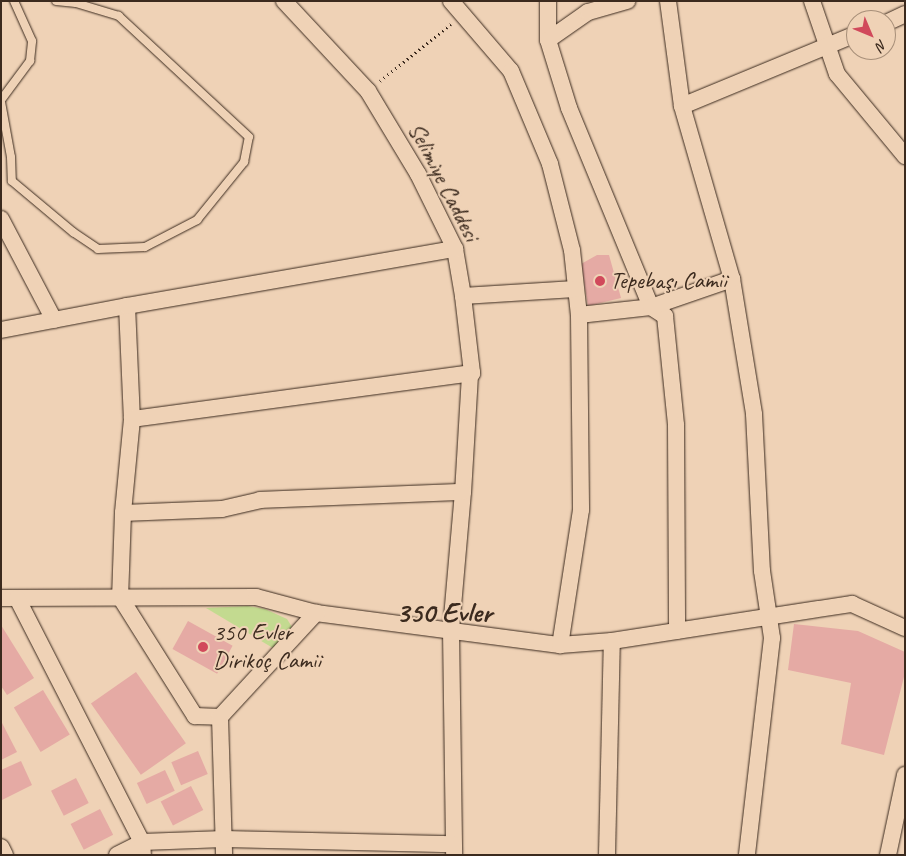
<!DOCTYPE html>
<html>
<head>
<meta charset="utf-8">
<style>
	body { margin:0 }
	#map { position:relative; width:906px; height:856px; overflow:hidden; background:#efd2b6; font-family:Caveat,sans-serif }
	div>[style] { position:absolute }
	.green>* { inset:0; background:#c3da90 }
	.building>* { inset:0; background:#e5aaa4; transform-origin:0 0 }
	.path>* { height:3px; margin-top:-1.5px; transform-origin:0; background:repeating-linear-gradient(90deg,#3b2a1e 0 1px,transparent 0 5px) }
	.roads { filter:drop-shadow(0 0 1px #3b2a1e) drop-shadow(0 0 1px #3b2a1e) }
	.service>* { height:8px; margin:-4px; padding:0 4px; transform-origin:4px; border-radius:4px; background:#efd2b6 }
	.minor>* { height:16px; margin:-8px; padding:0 8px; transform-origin:8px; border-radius:8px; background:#efd2b6 }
	.dots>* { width:14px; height:14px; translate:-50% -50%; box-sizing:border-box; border:2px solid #efd2b6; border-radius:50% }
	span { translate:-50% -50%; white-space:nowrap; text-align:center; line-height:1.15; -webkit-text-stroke:4px #efd2b6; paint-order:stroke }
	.street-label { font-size:24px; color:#3b2a1e }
	.poi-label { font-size:24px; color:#3b2a1e }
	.left { translate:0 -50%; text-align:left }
	.district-label { font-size:29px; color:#3b2a1e; font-weight:700 }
	.frame { position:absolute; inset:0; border:2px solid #3b2a1e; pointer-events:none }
	.north { position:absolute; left:846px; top:10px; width:50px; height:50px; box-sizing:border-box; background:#efd2b6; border:1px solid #a78f79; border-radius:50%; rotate:135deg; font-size:14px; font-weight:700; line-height:20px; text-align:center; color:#3b2a1e }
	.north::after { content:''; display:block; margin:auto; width:18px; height:22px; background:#d1495b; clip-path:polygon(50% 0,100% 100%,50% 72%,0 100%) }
</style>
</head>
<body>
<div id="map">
	<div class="green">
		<i style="clip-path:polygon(248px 606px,265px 609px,287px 619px,292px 627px,273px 648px,206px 608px)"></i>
	</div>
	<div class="building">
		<i style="clip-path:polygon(597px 255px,609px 255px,621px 298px,588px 306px,581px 264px)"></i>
		<i style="left:188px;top:621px;width:51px;height:32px;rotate:29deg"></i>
		<i style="clip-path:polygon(794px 624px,858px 631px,905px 652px,905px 673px,884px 755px,841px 744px,851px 683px,788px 670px)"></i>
		<i style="clip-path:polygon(1px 625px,34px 678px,7px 695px,1px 686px)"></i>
		<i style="left:136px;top:672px;width:87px;height:55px;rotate:55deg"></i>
		<i style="left:43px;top:690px;width:52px;height:34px;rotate:59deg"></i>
		<i style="clip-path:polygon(1px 721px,17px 752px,1px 760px)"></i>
		<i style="left:198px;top:751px;width:25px;height:29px;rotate:67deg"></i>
		<i style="clip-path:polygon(21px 761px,32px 785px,2px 800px,1px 770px)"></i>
		<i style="left:165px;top:770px;width:23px;height:31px;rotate:65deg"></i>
		<i style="left:76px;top:778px;width:28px;height:28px;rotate:63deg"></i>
		<i style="left:191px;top:786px;width:27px;height:34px;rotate:63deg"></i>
		<i style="left:100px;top:809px;width:29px;height:33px;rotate:63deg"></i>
	</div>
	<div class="path">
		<i style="left:380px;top:81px;width:91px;rotate:-38.8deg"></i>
	</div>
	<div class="roads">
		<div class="service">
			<i style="left:1px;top:100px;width:49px;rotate:-53.4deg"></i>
			<i style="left:30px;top:61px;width:20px;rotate:-84deg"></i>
			<i style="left:32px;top:41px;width:44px;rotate:-114.2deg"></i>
			<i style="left:1px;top:102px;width:56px;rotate:79.7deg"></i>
			<i style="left:11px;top:157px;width:24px;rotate:88deg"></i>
			<i style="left:12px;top:181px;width:80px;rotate:39.9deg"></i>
			<i style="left:73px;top:232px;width:30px;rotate:34deg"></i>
			<i style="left:98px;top:249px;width:47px;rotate:-2.4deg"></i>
			<i style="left:145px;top:247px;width:59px;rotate:-27.4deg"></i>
			<i style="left:197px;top:220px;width:75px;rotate:-51deg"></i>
			<i style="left:244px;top:162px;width:25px;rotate:-79deg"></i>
			<i style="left:249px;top:137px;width:178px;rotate:-137.1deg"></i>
			<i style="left:119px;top:16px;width:45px;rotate:-163.2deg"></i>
			<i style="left:76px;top:3px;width:20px;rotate:-174deg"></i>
		</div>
		<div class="minor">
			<i style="left:284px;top:1px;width:123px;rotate:47deg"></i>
			<i style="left:368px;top:91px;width:97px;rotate:58.9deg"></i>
			<i style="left:418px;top:174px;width:84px;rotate:63.7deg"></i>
			<i style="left:455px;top:249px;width:48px;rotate:80.3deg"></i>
			<i style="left:463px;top:296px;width:78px;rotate:83.3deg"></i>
			<i style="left:472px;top:373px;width:3px;rotate:135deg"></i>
			<i style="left:470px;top:375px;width:117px;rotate:93.4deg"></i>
			<i style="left:463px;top:492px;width:139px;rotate:95deg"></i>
			<i style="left:451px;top:630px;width:225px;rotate:89.2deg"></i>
			<i style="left:451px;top:1px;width:92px;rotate:49.4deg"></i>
			<i style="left:511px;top:71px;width:101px;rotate:67.2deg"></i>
			<i style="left:550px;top:164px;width:89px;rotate:75.7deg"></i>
			<i style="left:572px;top:250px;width:65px;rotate:83.9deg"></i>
			<i style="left:579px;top:315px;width:195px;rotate:89.4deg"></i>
			<i style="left:581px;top:510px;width:137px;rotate:98.8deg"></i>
			<i style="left:548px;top:1px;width:39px;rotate:90deg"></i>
			<i style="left:548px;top:40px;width:71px;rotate:72.8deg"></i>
			<i style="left:569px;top:108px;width:215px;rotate:67.6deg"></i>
			<i style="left:651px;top:307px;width:17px;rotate:33deg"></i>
			<i style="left:665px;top:316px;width:110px;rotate:84.2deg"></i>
			<i style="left:676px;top:425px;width:206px;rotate:89.7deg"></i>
			<i style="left:668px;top:1px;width:106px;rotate:82.4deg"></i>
			<i style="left:682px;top:106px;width:180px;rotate:73.9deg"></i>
			<i style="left:732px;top:279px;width:137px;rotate:80.7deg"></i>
			<i style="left:754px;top:414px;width:157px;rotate:87.1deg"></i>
			<i style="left:762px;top:571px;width:68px;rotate:81.5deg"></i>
			<i style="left:772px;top:638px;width:218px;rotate:96.6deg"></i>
			<i style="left:812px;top:1px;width:77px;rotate:71.1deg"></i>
			<i style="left:837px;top:74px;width:107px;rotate:50.3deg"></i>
			<i style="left:886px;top:23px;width:21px;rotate:-25deg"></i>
			<i style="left:548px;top:40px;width:49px;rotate:-35deg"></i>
			<i style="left:588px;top:12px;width:41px;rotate:-15.8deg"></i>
			<i style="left:682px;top:106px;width:188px;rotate:-22.5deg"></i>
			<i style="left:1px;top:219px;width:114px;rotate:62.3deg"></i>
			<i style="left:463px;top:296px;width:112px;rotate:-3.6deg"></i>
			<i style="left:127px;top:306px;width:113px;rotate:87.5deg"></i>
			<i style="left:132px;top:419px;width:94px;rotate:95.5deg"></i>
			<i style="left:123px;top:513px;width:84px;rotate:92deg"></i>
			<i style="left:120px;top:597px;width:141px;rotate:57.8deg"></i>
			<i style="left:195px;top:716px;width:25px;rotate:2deg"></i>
			<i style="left:220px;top:717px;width:138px;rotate:88.3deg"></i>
			<i style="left:579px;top:315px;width:72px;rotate:-6.3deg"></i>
			<i style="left:651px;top:307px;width:86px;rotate:-19.1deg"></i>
			<i style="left:1px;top:330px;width:128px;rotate:-10.8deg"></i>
			<i style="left:127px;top:306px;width:333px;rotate:-9.9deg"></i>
			<i style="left:132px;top:419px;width:343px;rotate:-7.7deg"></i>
			<i style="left:123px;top:513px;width:99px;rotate:-2.3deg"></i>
			<i style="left:222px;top:509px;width:39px;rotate:-13deg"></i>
			<i style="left:260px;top:500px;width:203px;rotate:-2.3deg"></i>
			<i style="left:1px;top:598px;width:255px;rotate:-0.2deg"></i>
			<i style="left:256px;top:597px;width:62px;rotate:14.9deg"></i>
			<i style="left:316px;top:613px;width:246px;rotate:7.5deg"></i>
			<i style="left:560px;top:645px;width:52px;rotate:-4.4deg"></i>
			<i style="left:612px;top:641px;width:243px;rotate:-8.8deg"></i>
			<i style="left:852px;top:604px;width:58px;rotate:24.4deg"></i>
			<i style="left:17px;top:598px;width:274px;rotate:62.9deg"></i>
			<i style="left:142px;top:842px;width:13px;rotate:86deg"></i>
			<i style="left:220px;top:717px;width:142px;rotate:-47.3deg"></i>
			<i style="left:1px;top:847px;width:9px;rotate:63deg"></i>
			<i style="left:117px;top:855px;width:28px;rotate:-27deg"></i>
			<i style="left:142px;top:842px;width:82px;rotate:-2.1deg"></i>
			<i style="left:224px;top:839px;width:229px;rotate:1.3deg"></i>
			<i style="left:607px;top:855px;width:214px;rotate:-88.7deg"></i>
			<i style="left:888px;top:855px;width:82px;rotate:-78deg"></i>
		</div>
	</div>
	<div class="dots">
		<i style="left:600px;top:281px;background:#d1495b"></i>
		<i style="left:203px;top:647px;background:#d1495b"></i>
	</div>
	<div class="street-label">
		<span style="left:444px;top:182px;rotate:63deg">Selimiye Caddesi</span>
	</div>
	<div class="poi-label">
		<span class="left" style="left:610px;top:281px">Tepebaşı Camii</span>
		<span class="left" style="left:213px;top:647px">350 Evler<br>Dirikoç Camii</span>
	</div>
	<div class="district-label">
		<span style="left:444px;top:613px">350 Evler</span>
	</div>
	<div class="frame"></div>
	<div class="north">N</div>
</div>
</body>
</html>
